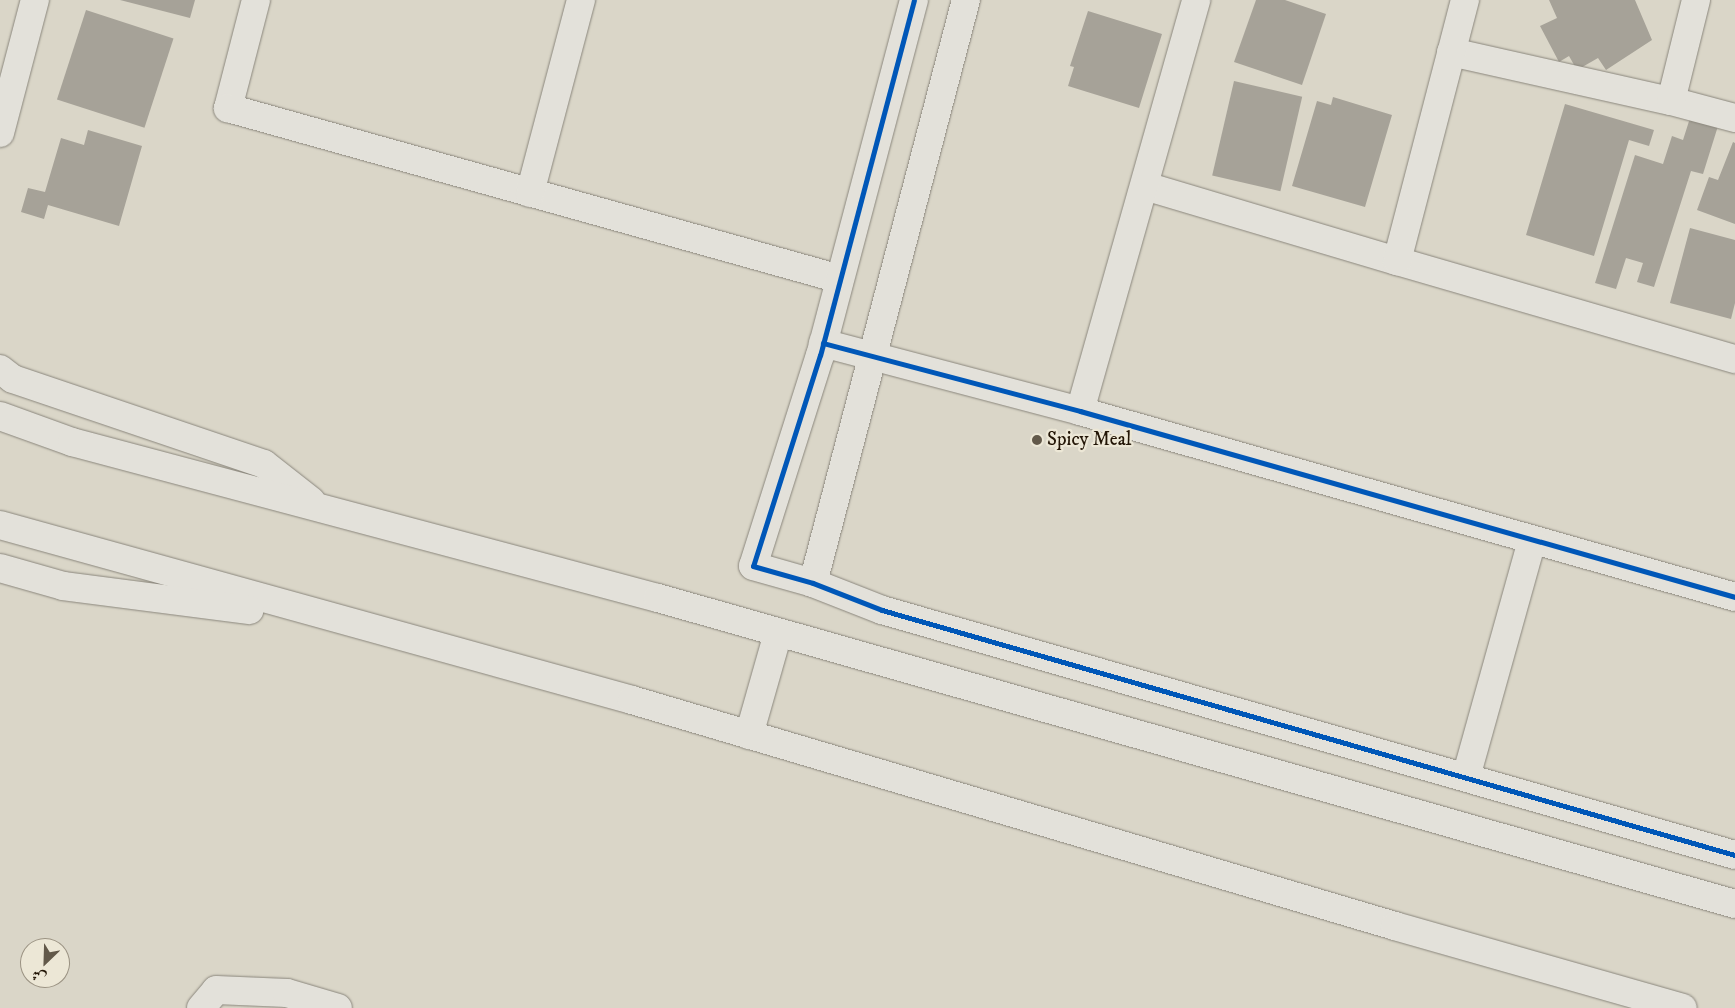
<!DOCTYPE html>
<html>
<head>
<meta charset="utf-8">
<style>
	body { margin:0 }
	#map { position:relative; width:1735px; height:1008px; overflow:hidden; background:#dad6c8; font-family:"IM FELL DW Pica",Amiri,serif }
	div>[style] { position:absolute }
	.building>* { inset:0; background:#a6a298; transform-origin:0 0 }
	.roads { filter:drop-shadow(0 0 1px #8a867c) drop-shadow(0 0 1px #8a867c) }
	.minor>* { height:28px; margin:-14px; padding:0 14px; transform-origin:14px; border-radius:14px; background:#e3e1da }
	.tertiary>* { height:28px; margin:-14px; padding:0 14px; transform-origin:14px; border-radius:14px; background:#e3e1da }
	.secondary>* { height:28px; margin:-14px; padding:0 14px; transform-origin:14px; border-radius:14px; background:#e3e1da }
	.cycleway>* { height:5px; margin:-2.5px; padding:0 2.5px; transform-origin:2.5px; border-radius:2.5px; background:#0057b8 }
	.dots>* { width:14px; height:14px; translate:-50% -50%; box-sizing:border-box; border:2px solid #ece7d6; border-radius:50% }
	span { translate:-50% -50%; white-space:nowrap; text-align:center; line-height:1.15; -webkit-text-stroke:4.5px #ece7d6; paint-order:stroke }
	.poi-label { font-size:19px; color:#221506 }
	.left { translate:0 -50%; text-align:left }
	.north { position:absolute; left:20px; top:938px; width:50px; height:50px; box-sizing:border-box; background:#ece7d6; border:1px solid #9b9383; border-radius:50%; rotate:204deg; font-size:14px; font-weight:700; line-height:20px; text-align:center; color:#221506 }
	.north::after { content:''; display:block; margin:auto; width:18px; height:22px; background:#62594a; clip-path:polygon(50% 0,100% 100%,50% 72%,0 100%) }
</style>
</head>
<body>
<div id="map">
	<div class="building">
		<i style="clip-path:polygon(120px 0,195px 0,190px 18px)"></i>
		<i style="clip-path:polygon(1256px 0,1285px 0,1326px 14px,1302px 85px,1234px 62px)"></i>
		<i style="clip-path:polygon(1549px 0,1635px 0,1652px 40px,1606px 70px,1598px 58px,1577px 70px,1569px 56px,1559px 62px,1540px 26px,1557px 18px)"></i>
		<i style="left:86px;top:10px;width:92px;height:94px;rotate:18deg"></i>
		<i style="clip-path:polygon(1088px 11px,1162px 34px,1139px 108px,1068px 86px,1074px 67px,1070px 66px)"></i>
		<i style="left:1234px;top:81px;width:70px;height:97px;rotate:13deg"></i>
		<i style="clip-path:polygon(1333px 97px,1392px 115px,1365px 207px,1292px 186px,1317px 101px,1331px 105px)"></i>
		<i style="clip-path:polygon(1565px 104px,1654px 130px,1649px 146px,1629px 140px,1594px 256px,1526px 235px)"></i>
		<i style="clip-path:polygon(1690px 118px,1718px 126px,1703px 174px,1691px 171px,1654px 287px,1637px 282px,1643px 263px,1626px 258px,1616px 289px,1595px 283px,1635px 155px,1663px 164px,1672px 136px,1683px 140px)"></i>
		<i style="clip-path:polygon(88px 130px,142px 146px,119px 226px,48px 205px,44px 219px,21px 212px,28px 188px,45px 192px,61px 138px,84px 145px)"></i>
		<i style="clip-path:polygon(1733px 142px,1735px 143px,1735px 224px,1697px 210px,1709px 177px,1718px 180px)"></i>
		<i style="clip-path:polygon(1690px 228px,1735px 240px,1735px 303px,1731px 319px,1670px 303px)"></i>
	</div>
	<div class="roads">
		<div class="minor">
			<i style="left:256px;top:0;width:112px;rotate:104.5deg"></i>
			<i style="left:228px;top:108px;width:635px;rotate:15.61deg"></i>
			<i style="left:914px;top:0;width:367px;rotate:104.8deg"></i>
			<i style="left:820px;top:355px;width:221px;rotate:107.6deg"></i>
			<i style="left:753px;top:566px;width:62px;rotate:15.8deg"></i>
			<i style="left:813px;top:583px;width:74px;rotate:21.4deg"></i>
			<i style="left:882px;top:610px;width:887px;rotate:16.03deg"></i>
			<i style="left:1451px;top:52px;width:225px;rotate:12.6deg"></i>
			<i style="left:1671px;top:101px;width:66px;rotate:14.9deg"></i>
			<i style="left:1671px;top:101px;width:104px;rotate:-76.1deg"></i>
			<i style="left:1145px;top:186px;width:263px;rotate:16.6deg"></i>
			<i style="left:1397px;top:261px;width:352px;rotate:16.2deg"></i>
			<i style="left:530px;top:193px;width:200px;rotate:-75.2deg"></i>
			<i style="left:1397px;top:261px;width:270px;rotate:-75.4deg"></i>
			<i style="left:823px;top:343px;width:266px;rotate:14.8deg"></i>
			<i style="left:1080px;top:411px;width:681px;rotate:15.85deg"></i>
			<i style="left:1080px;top:411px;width:427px;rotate:-74.2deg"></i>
			<i style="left:813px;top:583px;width:603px;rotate:-75.3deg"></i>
			<i style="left:1466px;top:777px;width:245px;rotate:-74.4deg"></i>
			<i style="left:201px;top:1008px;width:23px;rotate:-50deg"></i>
			<i style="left:216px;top:990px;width:71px;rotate:2.4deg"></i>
			<i style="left:287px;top:993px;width:53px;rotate:16.4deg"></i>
		</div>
		<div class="tertiary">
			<i style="left:749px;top:735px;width:106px;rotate:-74.1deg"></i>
		</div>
		<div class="secondary">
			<i style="left:0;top:133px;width:138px;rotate:-75.3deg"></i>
			<i style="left:0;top:369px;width:16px;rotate:38deg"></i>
			<i style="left:13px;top:379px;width:265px;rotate:18.7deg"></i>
			<i style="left:264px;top:464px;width:60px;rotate:38.2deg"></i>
			<i style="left:0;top:416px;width:77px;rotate:19.9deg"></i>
			<i style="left:72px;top:442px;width:606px;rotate:14.91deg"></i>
			<i style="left:658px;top:598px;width:1120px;rotate:15.86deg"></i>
			<i style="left:0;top:525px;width:656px;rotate:15.48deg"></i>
			<i style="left:632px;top:700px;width:796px;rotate:16.5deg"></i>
			<i style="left:1395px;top:926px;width:299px;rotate:15.9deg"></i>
			<i style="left:0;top:568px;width:66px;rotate:15.9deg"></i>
			<i style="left:63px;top:586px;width:188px;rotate:7.4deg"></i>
		</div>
	</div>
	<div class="cycleway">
		<i style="left:914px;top:0;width:367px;rotate:104.8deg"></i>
		<i style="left:820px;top:355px;width:221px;rotate:107.6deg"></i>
		<i style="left:753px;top:566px;width:62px;rotate:15.8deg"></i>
		<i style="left:813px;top:583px;width:74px;rotate:21.4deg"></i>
		<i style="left:882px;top:610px;width:887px;rotate:16.03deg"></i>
		<i style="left:823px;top:343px;width:266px;rotate:14.8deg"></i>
		<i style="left:1080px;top:411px;width:681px;rotate:15.85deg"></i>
	</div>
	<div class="dots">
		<i style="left:1037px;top:440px;background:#62594a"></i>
	</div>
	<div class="poi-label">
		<span class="left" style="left:1047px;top:440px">Spicy Meal</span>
	</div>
	<div class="north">ش</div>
</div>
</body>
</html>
